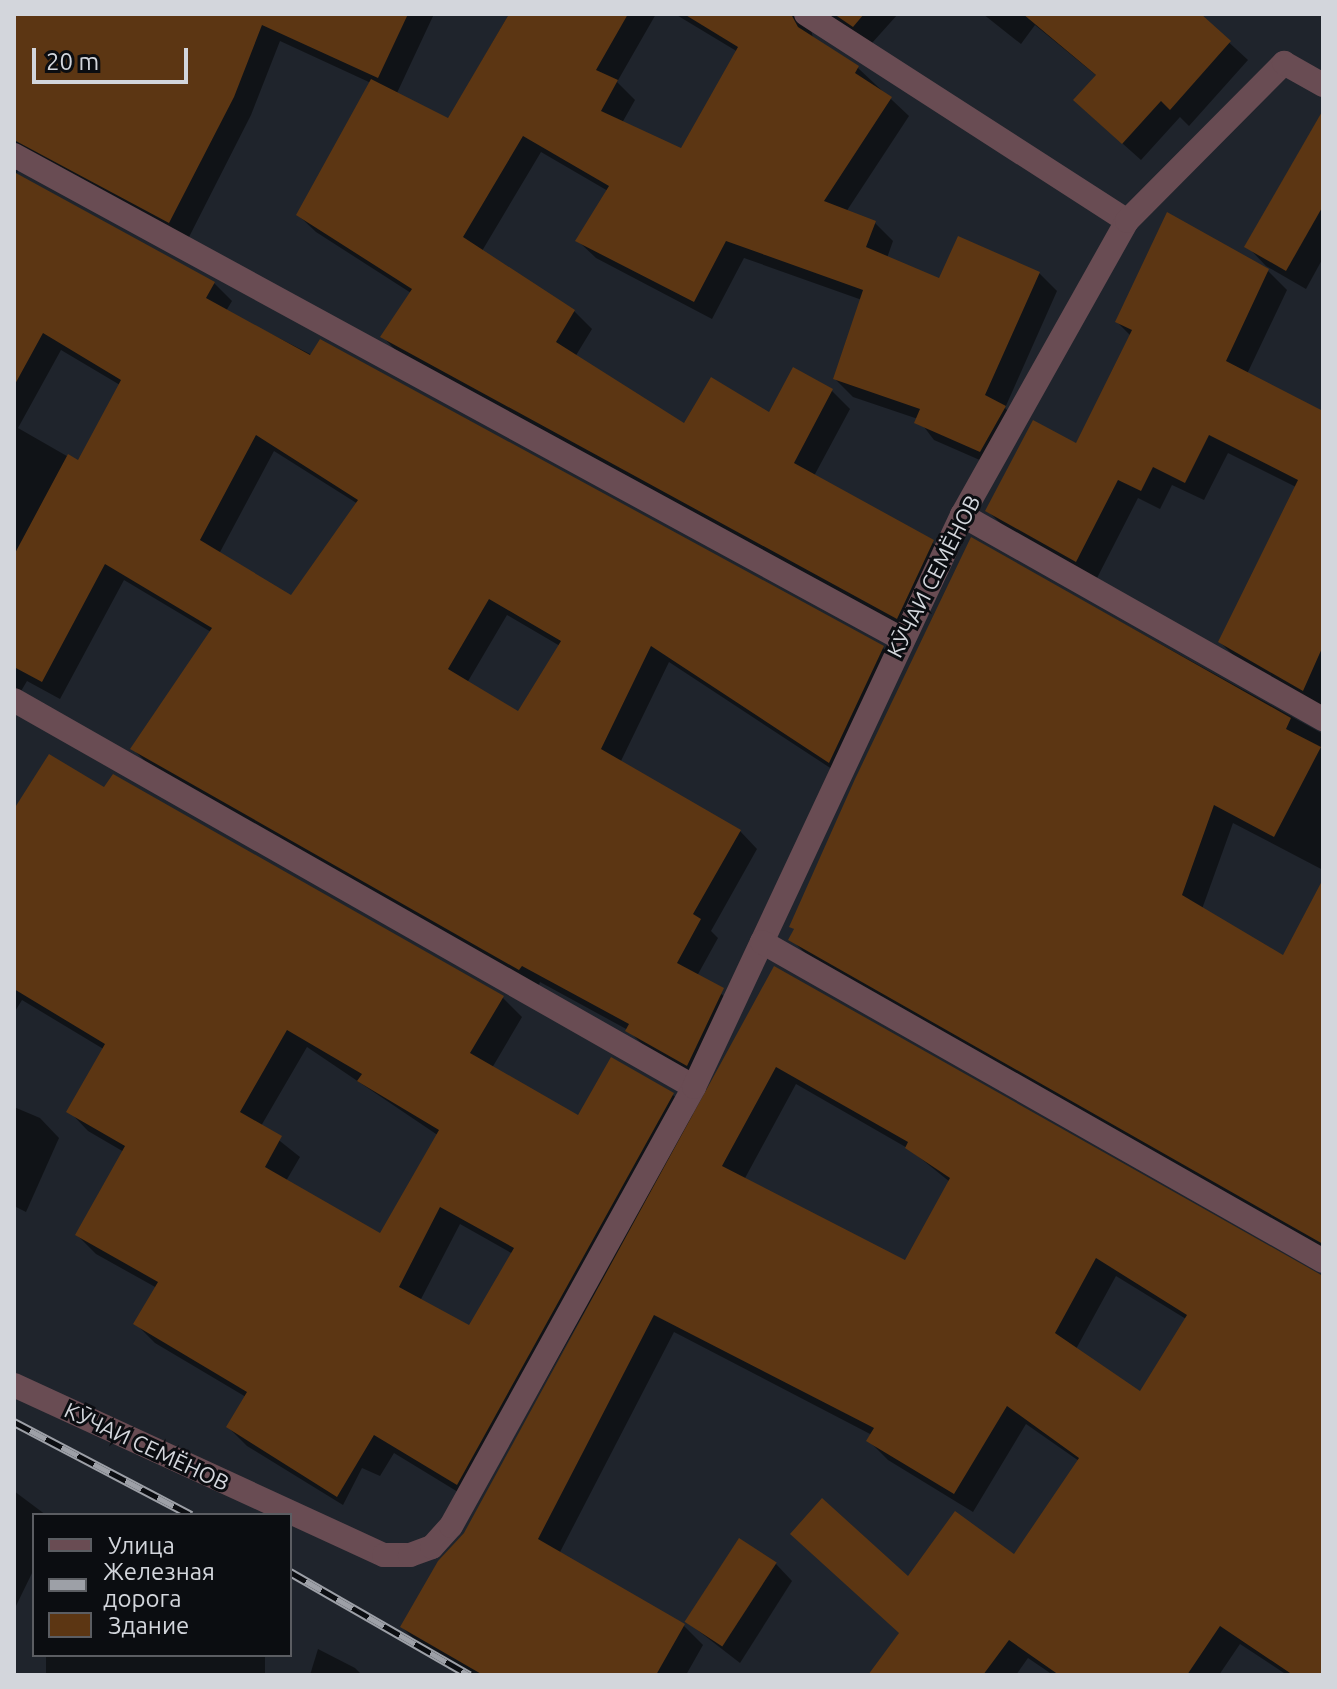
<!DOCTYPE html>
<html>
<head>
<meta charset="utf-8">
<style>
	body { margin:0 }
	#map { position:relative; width:1337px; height:1689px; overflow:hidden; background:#1f242c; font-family:Ubuntu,sans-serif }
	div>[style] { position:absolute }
	.shadow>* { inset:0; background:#0007; transform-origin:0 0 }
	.building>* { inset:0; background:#5c3613; transform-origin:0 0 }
	.minor>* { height:24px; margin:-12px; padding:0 12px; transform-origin:12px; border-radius:12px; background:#694c53 }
	.rail>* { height:9px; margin-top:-4.5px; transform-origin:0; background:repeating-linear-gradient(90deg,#0b0d11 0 18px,#9da0a7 0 36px); box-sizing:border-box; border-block:2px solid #9da0a7 }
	span { translate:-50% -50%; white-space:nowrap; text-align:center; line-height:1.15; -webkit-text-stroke:6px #0b0d11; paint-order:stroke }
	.street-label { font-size:22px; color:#d3d6dc }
	.frame { position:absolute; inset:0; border:16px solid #d3d6dc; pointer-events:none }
	.legend { position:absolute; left:32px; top:1513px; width:260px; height:144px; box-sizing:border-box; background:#0b0d11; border:2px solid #5b5d62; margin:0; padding:10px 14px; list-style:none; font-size:24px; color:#d3d6dc }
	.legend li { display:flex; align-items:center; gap:16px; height:40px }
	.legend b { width:40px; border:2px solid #5b5d62 }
	.scale { position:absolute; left:32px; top:48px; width:156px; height:36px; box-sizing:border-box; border:4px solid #d3d6dc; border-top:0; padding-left:10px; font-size:24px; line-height:28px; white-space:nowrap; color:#d3d6dc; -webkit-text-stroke:6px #0b0d11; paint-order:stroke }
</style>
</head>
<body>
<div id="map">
	<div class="shadow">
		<i style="clip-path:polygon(evenodd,14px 14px,434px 14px,397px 93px,448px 120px,509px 14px,656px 14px,617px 82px,635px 100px,622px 123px,682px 150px,738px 52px,675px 14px,898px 14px,872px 43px,810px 25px,813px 38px,858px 68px,909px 116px,846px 212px,875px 223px,893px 241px,887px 258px,940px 281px,1039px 273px,1057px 291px,1005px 408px,1023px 425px,998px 468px,934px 440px,918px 419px,853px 397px,835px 379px,862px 300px,744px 258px,712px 319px,596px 258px,578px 241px,608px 191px,541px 152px,482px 251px,574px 311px,592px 329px,575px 357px,685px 425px,770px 415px,794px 370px,832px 391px,850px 409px,814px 476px,932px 542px,950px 560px,915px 635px,400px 355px,383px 337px,411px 293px,316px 232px,298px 215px,371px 83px,280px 41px,251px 115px,188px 239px,23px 160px,16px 175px,214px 283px,232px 301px,226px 311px,883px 648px,901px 666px,847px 779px,669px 662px,620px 763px,740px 831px,757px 849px,711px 931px,718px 938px,697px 976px,740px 1008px,705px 1082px,646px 1048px,628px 1030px,540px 982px,538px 987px,150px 766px,132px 748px,211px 632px,124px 580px,60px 699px,27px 681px,14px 703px,14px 14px,61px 350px,120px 385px,79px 463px,18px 428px,61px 350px,14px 14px,274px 451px,358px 504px,292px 598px,219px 554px,274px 451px,14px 14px,507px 615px,560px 646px,519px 714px,467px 683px,507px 615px)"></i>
		<i style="clip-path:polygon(983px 14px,1198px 14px,1248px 60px,1189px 126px,1180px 117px,1141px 160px,1094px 118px,1097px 76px,1035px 25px,1021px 44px)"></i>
		<i style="clip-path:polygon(1323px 168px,1323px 258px,1306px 289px,1266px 266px,1247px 246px)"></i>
		<i style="clip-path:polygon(1268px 271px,1287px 290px,1247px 374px,1323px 413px,1323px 708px,1239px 661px,1220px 642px,1296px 487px,1228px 453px,1204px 500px,1172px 485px,1160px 509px,1138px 498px,1096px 580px,1006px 529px,987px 510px,1077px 446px,1131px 336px,1117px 322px)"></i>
		<i style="clip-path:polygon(972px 540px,1323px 734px,1323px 870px,1233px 823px,1202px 909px,1284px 957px,1323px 884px,1323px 1250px,810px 958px,791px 939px,795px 930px,791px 926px)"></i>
		<i style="clip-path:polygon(evenodd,104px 790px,503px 998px,522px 1017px,492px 1068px,578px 1117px,672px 1094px,694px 1116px,774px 969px,1315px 1276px,1323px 1274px,1323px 1675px,1287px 1675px,1240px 1644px,1219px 1675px,1053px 1675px,1028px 1658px,1016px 1675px,870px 1675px,901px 1634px,908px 1579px,1014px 1557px,1079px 1461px,1026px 1424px,973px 1512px,888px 1460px,869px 1441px,872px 1435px,674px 1332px,559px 1554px,684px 1626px,703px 1645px,686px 1675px,472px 1675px,421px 1646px,402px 1627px,466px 1534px,657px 1184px,476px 1503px,394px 1453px,380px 1476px,362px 1468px,343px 1505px,247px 1446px,228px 1427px,246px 1397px,155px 1343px,136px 1324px,157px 1288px,96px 1254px,77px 1235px,124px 1152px,88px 1131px,69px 1111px,105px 1050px,22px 1000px,14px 1013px,14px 813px,104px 790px,307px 1047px,439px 1136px,381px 1236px,286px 1181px,300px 1157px,261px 1126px,307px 1047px,104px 790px,796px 1084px,909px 1149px,950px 1182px,905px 1263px,744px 1180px,796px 1084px,104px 790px,460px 1224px,513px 1254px,470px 1328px,420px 1301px,460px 1224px,104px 790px,1116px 1276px,1186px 1319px,1141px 1394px,1076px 1349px,1116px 1276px)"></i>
		<i style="clip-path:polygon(14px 1107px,40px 1118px,59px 1138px,26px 1212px,14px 1206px)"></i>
		<i style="clip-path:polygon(14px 1491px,46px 1515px,34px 1515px,34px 1569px,14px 1610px)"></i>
		<i style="clip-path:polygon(776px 1564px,792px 1581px,740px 1663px,687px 1622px)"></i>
		<i style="clip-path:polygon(318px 1649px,355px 1668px,362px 1675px,310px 1675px)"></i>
		<i style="left:46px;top:1655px;width:219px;height:22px"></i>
	</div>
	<div class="building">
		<i style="clip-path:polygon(14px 14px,408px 14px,378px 78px,262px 25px,234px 97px,169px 223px,14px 140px)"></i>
		<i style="clip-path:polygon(509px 14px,628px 14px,596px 70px,618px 80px,601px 111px,681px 148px,738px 47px,684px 14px,791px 14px,798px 27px,859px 66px,855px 73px,892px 97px,824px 201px,876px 221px,866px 247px,939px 278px,958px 236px,1040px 272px,985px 395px,1006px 406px,980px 452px,914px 423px,920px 409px,833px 379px,863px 290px,726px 241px,694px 302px,575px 241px,609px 186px,523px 136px,463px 237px,575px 310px,556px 342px,684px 423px,711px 377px,769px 412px,793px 367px,833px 389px,794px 463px,934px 540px,897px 619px,380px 337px,412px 289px,296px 215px,371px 79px,448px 118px)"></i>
		<i style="clip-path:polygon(834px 14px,864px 14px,853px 27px)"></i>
		<i style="clip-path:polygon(1023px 14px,1201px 14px,1231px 41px,1170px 110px,1161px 101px,1122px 144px,1073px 100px,1096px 75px)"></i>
		<i style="clip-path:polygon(1323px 110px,1323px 206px,1286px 271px,1244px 247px)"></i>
		<i style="clip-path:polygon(evenodd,14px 172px,215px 282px,206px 298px,310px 355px,320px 339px,884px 646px,829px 763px,651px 646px,601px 749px,741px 830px,693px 914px,701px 919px,677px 963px,724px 988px,687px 1066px,625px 1031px,629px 1024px,522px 966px,519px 970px,130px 749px,212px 628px,105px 564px,42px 682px,14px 667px,14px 555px,68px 454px,78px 460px,121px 380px,43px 333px,14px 386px,14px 172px,256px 435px,358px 500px,291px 595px,200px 540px,256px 435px,14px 172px,489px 599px,561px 641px,518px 711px,448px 669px,489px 599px)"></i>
		<i style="clip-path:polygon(1167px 212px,1269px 269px,1226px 361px,1323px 411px,1323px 646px,1303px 691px,1218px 642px,1298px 480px,1209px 435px,1185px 483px,1153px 467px,1141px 491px,1118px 480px,1076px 562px,985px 511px,1033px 420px,1076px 443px,1132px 330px,1115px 322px)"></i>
		<i style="clip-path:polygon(971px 537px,1291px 718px,1286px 729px,1321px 747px,1274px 837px,1214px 805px,1182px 895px,1283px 955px,1323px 879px,1323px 1244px,788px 940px,794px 929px,789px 927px,855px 779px)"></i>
		<i style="clip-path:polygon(evenodd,49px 754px,104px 787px,113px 774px,504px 996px,470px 1053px,578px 1115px,611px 1057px,674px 1093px,457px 1485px,374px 1435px,337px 1497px,226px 1427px,247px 1392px,133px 1324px,158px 1282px,75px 1235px,125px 1146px,66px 1112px,105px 1044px,14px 989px,14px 809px,49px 754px,287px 1030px,362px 1074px,357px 1081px,439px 1130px,380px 1233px,265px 1167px,282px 1136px,240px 1112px,287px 1030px,49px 754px,440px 1207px,514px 1248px,469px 1325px,399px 1287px,440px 1207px)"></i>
		<i style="clip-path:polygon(evenodd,774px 966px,1323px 1276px,1323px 1675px,1293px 1675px,1220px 1626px,1187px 1675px,1059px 1675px,1009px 1640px,983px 1675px,868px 1675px,899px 1633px,790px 1534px,822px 1498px,908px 1576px,955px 1511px,1014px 1554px,1079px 1458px,1007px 1406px,954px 1494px,866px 1441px,874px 1428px,654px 1315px,538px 1539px,685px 1624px,656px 1675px,483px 1675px,400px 1627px,438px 1561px,464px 1533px,774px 966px,776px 1067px,908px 1142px,905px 1148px,950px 1178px,905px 1260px,722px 1166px,776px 1067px,774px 966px,1096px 1258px,1187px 1315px,1140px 1391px,1055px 1333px,1096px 1258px)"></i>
		<i style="left:739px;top:1538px;width:45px;height:100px;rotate:33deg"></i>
	</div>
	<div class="minor">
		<i style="left:806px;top:14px;width:382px;rotate:32.8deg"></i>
		<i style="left:14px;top:155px;width:1009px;rotate:28.6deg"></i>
		<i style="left:962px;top:515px;width:415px;rotate:29.5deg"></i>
		<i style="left:14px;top:700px;width:782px;rotate:29.64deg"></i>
		<i style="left:762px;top:942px;width:472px;rotate:-64.9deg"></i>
		<i style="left:962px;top:515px;width:337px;rotate:-60.7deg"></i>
		<i style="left:1127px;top:221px;width:223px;rotate:-45.2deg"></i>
		<i style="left:1284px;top:63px;width:45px;rotate:29.4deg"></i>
		<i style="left:14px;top:1385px;width:407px;rotate:24.7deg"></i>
		<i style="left:384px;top:1555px;width:26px"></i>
		<i style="left:410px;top:1555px;width:23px;rotate:-20deg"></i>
		<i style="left:432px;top:1547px;width:28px;rotate:-48deg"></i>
		<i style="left:451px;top:1526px;width:502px;rotate:-61.03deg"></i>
		<i style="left:694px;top:1087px;width:160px;rotate:-64.9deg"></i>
		<i style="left:762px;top:942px;width:645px;rotate:29.62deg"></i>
	</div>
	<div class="rail">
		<i style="left:14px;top:1422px;width:200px;rotate:27.7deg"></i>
		<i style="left:290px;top:1572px;width:207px;rotate:29.9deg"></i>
	</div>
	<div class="street-label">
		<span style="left:933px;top:576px;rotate:-63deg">КӮЧАИ СЕМЁНОВ</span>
		<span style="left:147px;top:1446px;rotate:25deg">КӮЧАИ СЕМЁНОВ</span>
	</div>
	<div class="frame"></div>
	<ul class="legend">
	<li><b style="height:10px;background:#694c53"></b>Улица</li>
	<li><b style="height:10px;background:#9da0a7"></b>Железная дорога</li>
	<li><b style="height:22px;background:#5c3613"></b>Здание</li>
	</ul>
	<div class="scale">20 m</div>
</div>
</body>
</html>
